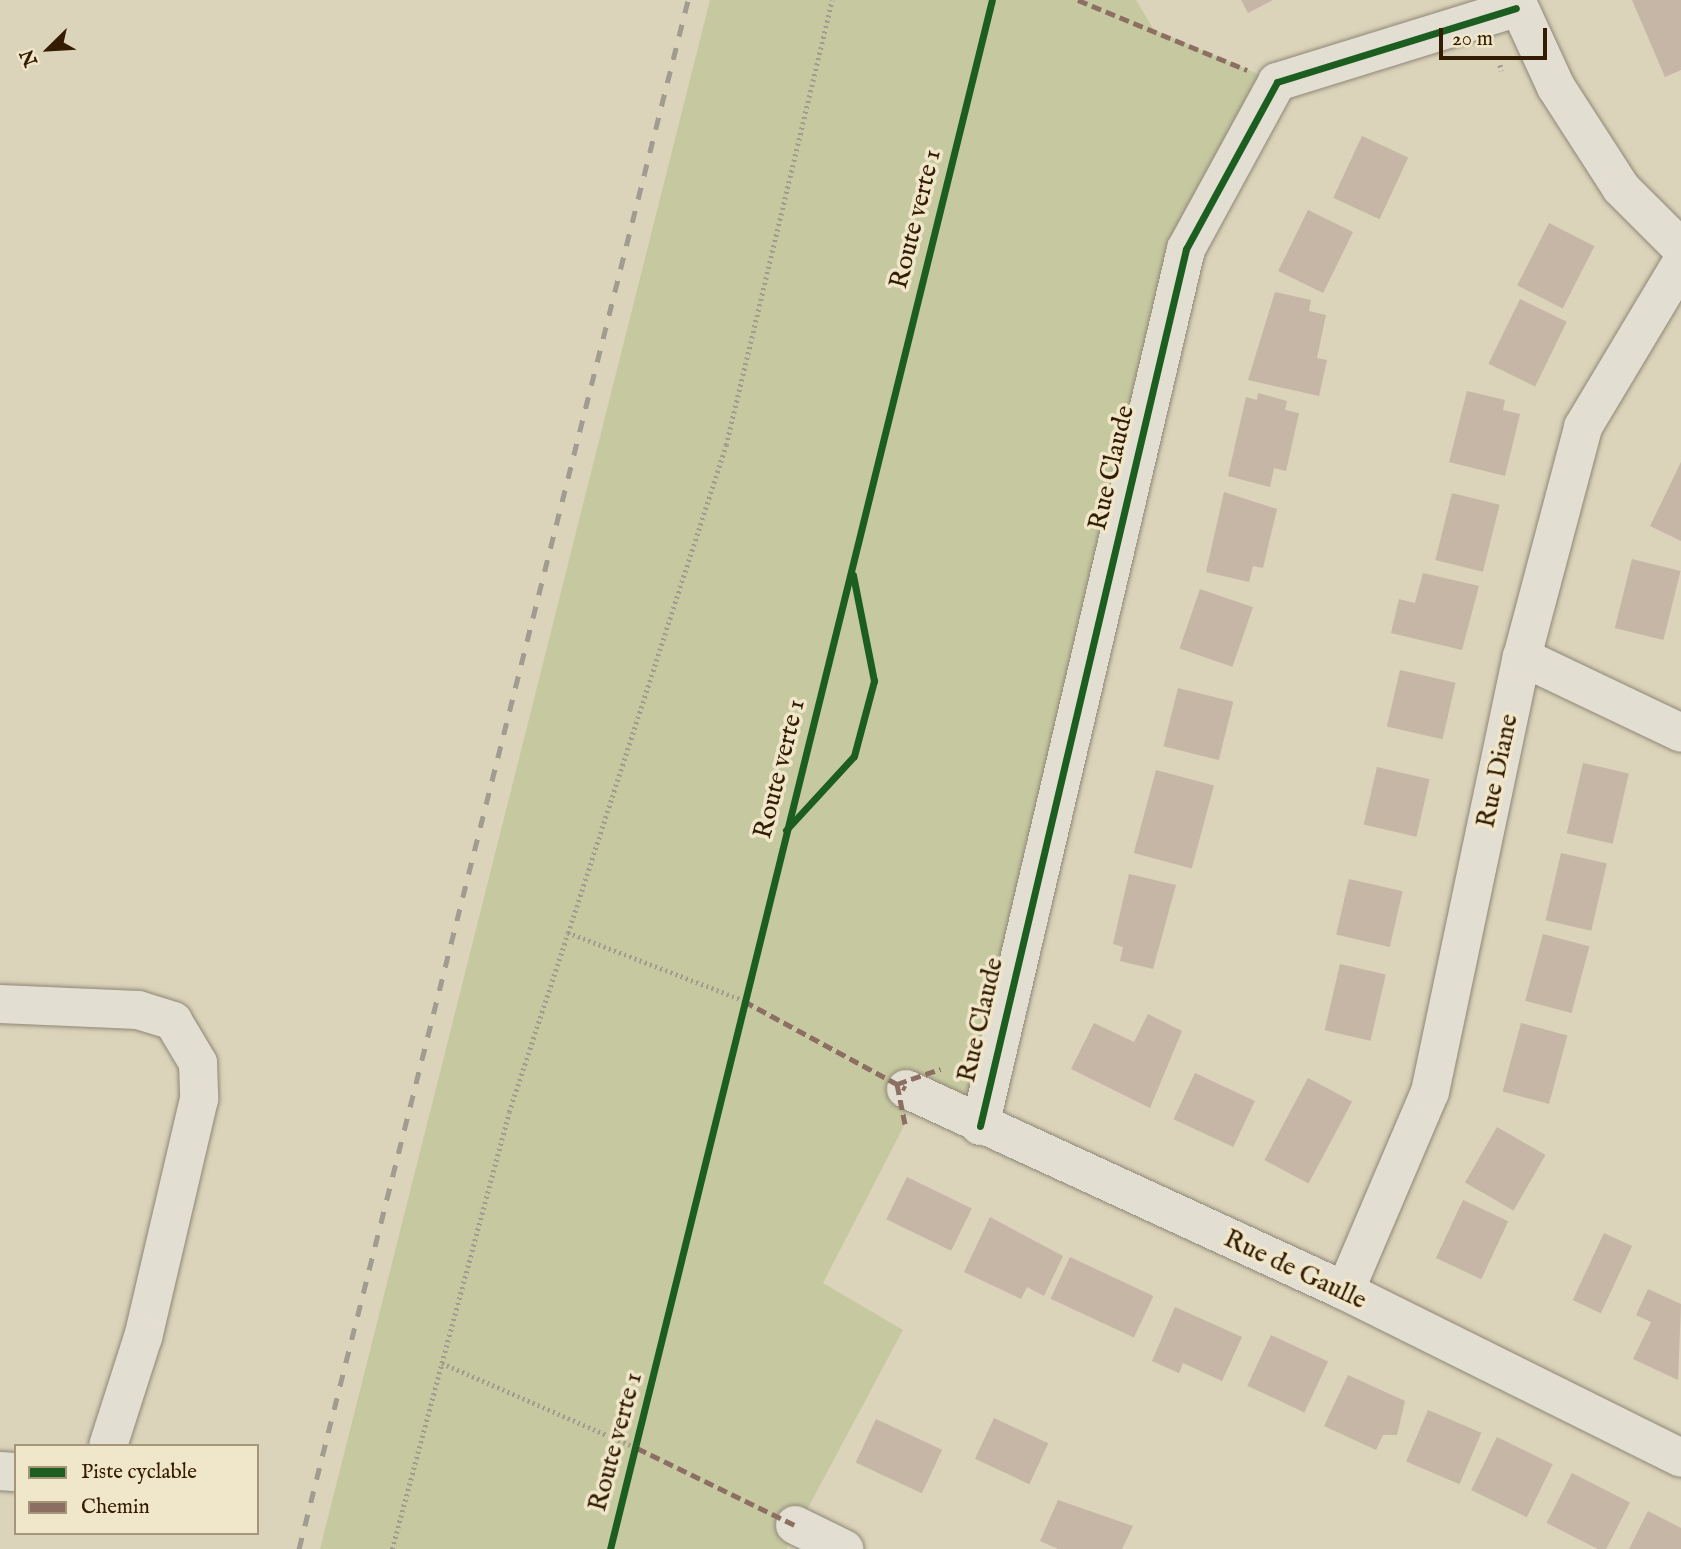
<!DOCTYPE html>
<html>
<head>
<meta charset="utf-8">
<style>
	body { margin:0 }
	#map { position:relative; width:1681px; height:1549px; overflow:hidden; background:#dbd3ba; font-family:"IM FELL English",serif }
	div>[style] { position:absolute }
	.green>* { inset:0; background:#c6c9a0 }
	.building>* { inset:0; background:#c6b6a6; transform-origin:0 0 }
	.path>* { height:4.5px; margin-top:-2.25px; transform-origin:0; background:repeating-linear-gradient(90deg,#a19b90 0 2px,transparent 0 5.5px) }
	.roads { filter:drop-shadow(0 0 2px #8f8776) drop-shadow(0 0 2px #8f8776) }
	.minor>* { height:38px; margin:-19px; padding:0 19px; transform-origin:19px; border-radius:19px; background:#e3ded2 }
	.rail>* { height:5px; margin-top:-2.5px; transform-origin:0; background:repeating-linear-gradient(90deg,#a19b90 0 12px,transparent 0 24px) }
	.quiet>* { height:5px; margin-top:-2.5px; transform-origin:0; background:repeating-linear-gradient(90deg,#8d6e63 0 10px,transparent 0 15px) }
	.cycleway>* { height:7px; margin:-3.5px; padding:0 3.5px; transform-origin:3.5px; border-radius:3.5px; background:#1b5e20 }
	span { translate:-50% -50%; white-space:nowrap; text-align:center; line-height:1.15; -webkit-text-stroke:7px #f0e6ca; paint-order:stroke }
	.street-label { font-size:26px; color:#341c02 }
	.legend { position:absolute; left:14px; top:1444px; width:245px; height:91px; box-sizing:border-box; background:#f0e6ca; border:2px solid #a5957a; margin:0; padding:9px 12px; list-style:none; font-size:21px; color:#341c02 }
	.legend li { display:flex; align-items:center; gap:14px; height:35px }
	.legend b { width:35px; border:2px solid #a5957a }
	.north { position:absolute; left:14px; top:14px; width:70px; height:70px; -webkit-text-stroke:5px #f0e6ca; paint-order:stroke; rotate:246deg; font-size:19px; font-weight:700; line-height:28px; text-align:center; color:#341c02 }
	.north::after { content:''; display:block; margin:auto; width:24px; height:32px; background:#341c02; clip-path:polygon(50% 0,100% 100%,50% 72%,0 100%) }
	.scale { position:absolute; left:1439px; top:28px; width:108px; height:32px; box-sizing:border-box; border:4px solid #341c02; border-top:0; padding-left:9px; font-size:21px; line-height:24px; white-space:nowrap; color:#341c02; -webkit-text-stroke:5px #f0e6ca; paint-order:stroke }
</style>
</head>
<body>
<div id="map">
	<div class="green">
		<i style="clip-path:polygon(710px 0,1136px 0,1154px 30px,1277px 82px,1186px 249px,980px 1126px,906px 1090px,905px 1124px,823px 1283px,903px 1330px,786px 1549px,320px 1549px)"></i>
	</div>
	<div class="building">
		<i style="clip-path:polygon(1241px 0,1273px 0,1248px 13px)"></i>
		<i style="clip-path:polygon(1632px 0,1681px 0,1681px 70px,1665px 77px)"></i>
		<i style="left:1362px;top:136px;width:51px;height:68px;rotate:25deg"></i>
		<i style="left:1308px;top:210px;width:50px;height:68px;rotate:26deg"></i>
		<i style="left:1549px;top:223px;width:51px;height:70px;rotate:27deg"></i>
		<i style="clip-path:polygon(1275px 292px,1311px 300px,1309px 311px,1326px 315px,1317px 358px,1327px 360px,1319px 396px,1248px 380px)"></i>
		<i style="left:1520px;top:299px;width:52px;height:72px;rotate:26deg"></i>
		<i style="clip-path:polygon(1467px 391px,1505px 400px,1503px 410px,1520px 414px,1505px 476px,1449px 462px)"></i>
		<i style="clip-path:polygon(1258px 393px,1287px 401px,1285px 410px,1299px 413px,1286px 471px,1274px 468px,1270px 487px,1228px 476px,1246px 397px,1257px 400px)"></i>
		<i style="clip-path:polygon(1681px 462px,1681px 541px,1650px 526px)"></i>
		<i style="clip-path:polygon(1224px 492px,1277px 509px,1263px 568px,1253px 566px,1249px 582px,1206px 572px)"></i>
		<i style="left:1452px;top:493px;width:49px;height:69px;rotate:14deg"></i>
		<i style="left:1632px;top:559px;width:50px;height:71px;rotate:14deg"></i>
		<i style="clip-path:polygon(1423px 573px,1479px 586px,1462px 650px,1391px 633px,1399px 599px,1415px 603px)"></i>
		<i style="left:1200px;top:589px;width:56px;height:63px;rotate:19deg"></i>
		<i style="left:1400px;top:670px;width:57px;height:58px;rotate:13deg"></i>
		<i style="left:1178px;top:688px;width:57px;height:60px;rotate:14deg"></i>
		<i style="left:1583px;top:763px;width:47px;height:72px;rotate:13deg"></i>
		<i style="left:1377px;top:767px;width:54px;height:59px;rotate:13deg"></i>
		<i style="left:1156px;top:770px;width:60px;height:86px;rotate:15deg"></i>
		<i style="left:1561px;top:853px;width:47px;height:69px;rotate:13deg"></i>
		<i style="clip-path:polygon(1129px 874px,1176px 885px,1153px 969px,1120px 961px,1123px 947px,1113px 944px)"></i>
		<i style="left:1349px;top:879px;width:55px;height:57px;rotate:13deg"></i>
		<i style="left:1543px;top:934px;width:48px;height:69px;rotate:15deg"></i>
		<i style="left:1340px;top:964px;width:47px;height:68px;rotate:13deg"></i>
		<i style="clip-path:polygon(1148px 1014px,1182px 1031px,1150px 1108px,1071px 1069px,1094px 1023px,1134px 1042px)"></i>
		<i style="left:1521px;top:1023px;width:48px;height:71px;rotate:15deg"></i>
		<i style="left:1195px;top:1073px;width:66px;height:51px;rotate:25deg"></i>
		<i style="left:1308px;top:1078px;width:50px;height:93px;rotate:28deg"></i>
		<i style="left:1497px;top:1127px;width:56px;height:64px;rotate:30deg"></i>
		<i style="left:907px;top:1177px;width:72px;height:47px;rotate:26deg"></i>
		<i style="left:1463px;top:1200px;width:50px;height:64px;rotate:25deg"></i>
		<i style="clip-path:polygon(990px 1217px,1063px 1256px,1044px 1296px,1027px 1287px,1021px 1299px,964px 1272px)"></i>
		<i style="left:1604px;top:1233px;width:31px;height:74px;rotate:25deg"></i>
		<i style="left:1070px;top:1257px;width:92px;height:46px;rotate:25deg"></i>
		<i style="clip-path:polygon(1648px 1289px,1681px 1304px,1678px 1380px,1633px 1359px,1651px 1322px,1636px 1315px)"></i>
		<i style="clip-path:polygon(1175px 1307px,1242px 1337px,1222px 1381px,1183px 1363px,1179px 1373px,1152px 1361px)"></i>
		<i style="left:1271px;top:1335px;width:63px;height:56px;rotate:25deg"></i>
		<i style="clip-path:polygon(1348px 1375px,1405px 1401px,1397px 1435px,1383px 1435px,1376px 1450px,1324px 1426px)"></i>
		<i style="left:1428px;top:1410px;width:58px;height:56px;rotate:23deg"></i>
		<i style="left:994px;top:1418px;width:60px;height:45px;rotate:25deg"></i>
		<i style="left:876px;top:1419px;width:73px;height:48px;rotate:25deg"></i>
		<i style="left:1497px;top:1437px;width:62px;height:59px;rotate:26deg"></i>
		<i style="left:1572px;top:1473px;width:65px;height:56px;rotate:27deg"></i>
		<i style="clip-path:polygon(1058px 1500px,1133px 1526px,1122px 1549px,1058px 1549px,1040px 1541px)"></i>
		<i style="clip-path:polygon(1648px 1511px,1681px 1528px,1681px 1549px,1629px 1549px)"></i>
	</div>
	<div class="path">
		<i style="left:1500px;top:65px;width:6px;rotate:72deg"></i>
		<i style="left:744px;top:1001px;width:189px;rotate:-158.9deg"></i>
		<i style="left:568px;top:933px;width:513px;rotate:-72.06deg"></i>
		<i style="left:726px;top:445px;width:457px;rotate:-76.6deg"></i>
		<i style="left:442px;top:1363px;width:213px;rotate:23.6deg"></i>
		<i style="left:392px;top:1549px;width:452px;rotate:-75deg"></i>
		<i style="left:509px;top:1112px;width:188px;rotate:-71.8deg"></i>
	</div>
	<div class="roads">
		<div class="minor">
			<i style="left:1516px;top:0;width:96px;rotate:65.3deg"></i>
			<i style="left:1556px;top:87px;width:120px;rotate:57.2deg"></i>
			<i style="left:1621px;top:188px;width:85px;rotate:45deg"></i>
			<i style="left:1522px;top:657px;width:176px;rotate:25.5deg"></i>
			<i style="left:0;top:1004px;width:138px;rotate:2.5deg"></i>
			<i style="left:138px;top:1010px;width:37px;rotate:17deg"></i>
			<i style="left:173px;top:1021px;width:49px;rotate:59.2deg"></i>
			<i style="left:198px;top:1063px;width:36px;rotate:88deg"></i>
			<i style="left:199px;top:1099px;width:244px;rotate:103.2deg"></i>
			<i style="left:143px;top:1337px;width:114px;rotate:107.8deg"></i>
			<i style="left:906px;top:1089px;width:483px;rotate:24.7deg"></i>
			<i style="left:1345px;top:1291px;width:375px;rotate:26.4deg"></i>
			<i style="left:980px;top:1126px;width:901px;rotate:-76.78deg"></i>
			<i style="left:1186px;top:249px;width:190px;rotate:-61.4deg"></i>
			<i style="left:1277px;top:82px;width:250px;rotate:-17.2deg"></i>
			<i style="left:1345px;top:1291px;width:216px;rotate:-66.9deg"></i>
			<i style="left:1430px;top:1092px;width:445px;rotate:-78.1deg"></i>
			<i style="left:1522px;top:657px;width:238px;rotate:-75.1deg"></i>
			<i style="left:1583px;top:427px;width:191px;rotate:-59.1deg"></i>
			<i style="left:0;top:1471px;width:16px;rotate:4deg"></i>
			<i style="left:795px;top:1525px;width:55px;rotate:26.1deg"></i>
		</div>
	</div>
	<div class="rail">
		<i style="left:299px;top:1549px;width:1597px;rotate:-75.9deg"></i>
	</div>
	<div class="quiet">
		<i style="left:1078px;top:0;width:183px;rotate:22.5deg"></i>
		<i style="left:744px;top:1001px;width:184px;rotate:28.5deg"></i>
		<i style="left:905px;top:1124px;width:41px;rotate:-101.3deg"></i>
		<i style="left:897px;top:1084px;width:46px;rotate:-19.2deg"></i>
		<i style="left:637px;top:1448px;width:176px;rotate:26deg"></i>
	</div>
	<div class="cycleway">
		<i style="left:786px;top:830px;width:100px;rotate:-47.4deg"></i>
		<i style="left:854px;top:756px;width:78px;rotate:-75.1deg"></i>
		<i style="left:874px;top:681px;width:108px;rotate:-101.2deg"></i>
		<i style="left:980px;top:1126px;width:901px;rotate:-76.78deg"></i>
		<i style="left:1186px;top:249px;width:190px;rotate:-61.4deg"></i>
		<i style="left:1277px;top:82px;width:250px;rotate:-17.2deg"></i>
		<i style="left:610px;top:1549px;width:1595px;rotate:-76.15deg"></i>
	</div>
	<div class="street-label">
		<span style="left:916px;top:219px;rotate:-76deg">Route verte 1</span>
		<span style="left:1112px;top:468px;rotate:-77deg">Rue Claude</span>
		<span style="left:780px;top:769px;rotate:-76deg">Route verte 1</span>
		<span style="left:1498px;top:771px;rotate:-78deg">Rue Diane</span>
		<span style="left:981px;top:1020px;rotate:-77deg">Rue Claude</span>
		<span style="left:1295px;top:1270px;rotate:25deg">Rue de Gaulle</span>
		<span style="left:616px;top:1442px;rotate:-75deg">Route verte 1</span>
	</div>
	<ul class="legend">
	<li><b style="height:9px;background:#1b5e20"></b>Piste cyclable</li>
	<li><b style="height:9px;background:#8d6e63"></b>Chemin</li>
	</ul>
	<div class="north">N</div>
	<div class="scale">20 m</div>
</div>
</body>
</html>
